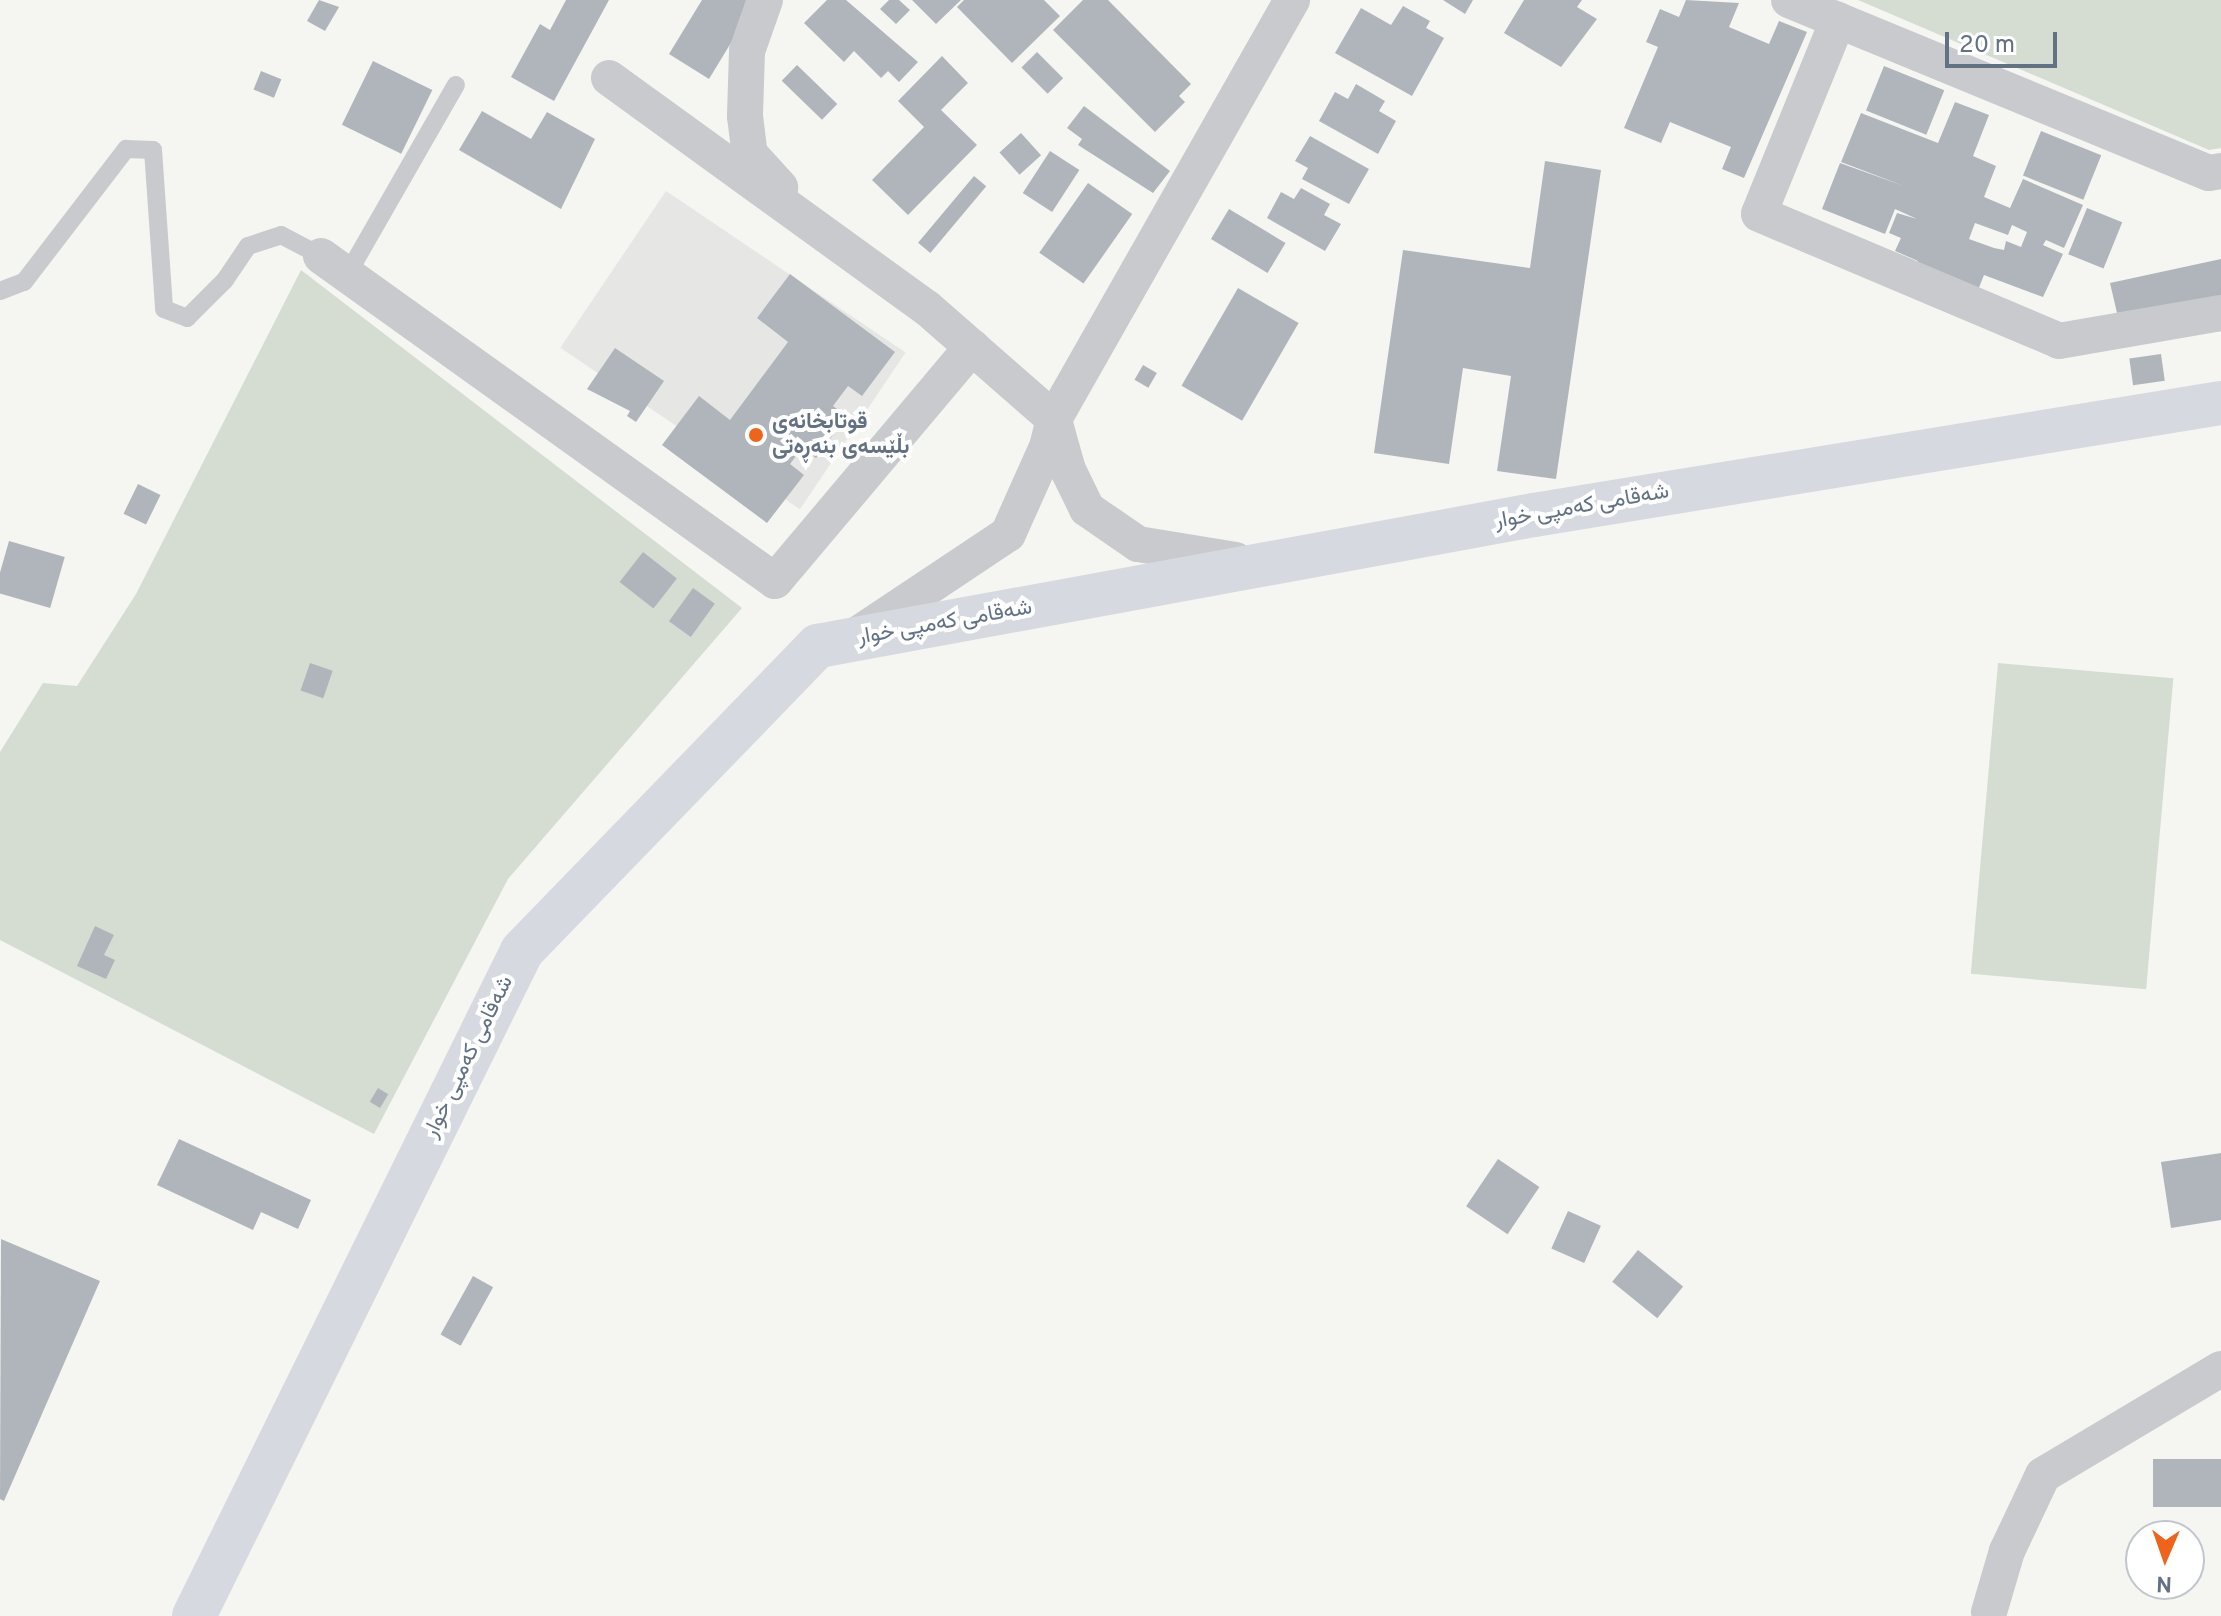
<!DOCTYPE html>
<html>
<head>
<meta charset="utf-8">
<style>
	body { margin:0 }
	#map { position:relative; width:2221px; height:1616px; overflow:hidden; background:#f5f6f1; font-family:Overpass,Vazirmatn,sans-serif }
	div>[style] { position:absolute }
	.built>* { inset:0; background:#e6e6e5; transform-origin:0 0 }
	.green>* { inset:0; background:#d5ddd2; transform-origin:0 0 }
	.building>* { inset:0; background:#b0b5bc; transform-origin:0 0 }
	.lane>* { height:18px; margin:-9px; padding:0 9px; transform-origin:9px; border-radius:9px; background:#c8cace }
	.street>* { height:36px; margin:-18px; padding:0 18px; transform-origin:18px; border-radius:18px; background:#c8cace }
	.secondary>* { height:44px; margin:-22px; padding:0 22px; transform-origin:22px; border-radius:22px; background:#d6d9df }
	.dots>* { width:22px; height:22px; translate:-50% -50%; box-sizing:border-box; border:4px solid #fff; border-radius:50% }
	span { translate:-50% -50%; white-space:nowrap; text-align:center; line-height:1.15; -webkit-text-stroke:8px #fff; paint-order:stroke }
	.poi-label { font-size:22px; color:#637184; font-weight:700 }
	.left { translate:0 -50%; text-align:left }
	.street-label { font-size:22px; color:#637184 }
	.north { position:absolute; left:2125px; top:1520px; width:80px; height:80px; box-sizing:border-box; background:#fff; border:2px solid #c1c6ce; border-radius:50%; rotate:182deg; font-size:22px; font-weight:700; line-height:32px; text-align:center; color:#637184 }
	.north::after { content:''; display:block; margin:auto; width:28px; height:36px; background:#ed641a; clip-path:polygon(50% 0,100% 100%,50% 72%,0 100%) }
	.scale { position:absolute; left:1945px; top:32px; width:112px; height:36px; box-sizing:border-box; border:4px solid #637184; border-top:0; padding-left:10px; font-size:24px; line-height:28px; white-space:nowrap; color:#637184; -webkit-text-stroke:6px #fff; paint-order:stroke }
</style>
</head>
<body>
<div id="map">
	<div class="built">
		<i style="left:666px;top:191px;width:289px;height:189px;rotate:34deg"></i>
	</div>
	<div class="green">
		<i style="clip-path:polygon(1858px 0,2221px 0,2221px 148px,2209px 150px)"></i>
		<i style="clip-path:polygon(301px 270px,742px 608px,508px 879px,374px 1134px,0 940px,0 752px,43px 683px,77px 686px,136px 594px)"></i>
		<i style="left:1998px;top:663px;width:176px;height:312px;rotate:5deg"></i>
	</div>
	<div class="building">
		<i style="clip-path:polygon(319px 0,339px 7px,325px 31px,307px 21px)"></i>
		<i style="clip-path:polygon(566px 0,609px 0,554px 101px,511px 77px,540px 24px,550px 30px)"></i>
		<i style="clip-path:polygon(702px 0,757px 0,709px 79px,669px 54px)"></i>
		<i style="clip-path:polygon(827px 0,846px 0,918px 62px,899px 82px,888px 71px,881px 78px,854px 51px,844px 62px,804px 23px)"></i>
		<i style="clip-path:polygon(889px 0,899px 0,910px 10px,896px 24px,880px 9px)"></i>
		<i style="clip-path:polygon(912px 0,961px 0,936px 24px)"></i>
		<i style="clip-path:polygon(964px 0,1044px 0,1060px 16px,1012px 63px,957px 7px)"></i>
		<i style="clip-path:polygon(1083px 0,1108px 0,1191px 84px,1179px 96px,1185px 102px,1155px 132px,1053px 30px)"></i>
		<i style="clip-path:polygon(1443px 0,1473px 0,1465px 14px)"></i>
		<i style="clip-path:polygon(1524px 0,1582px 0,1577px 7px,1597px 19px,1561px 67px,1504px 33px)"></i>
		<i style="clip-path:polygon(1686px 0,1739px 3px,1729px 27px,1769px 44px,1779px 21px,1807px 32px,1744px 178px,1722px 169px,1731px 147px,1670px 122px,1661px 143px,1624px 128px,1658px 47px,1646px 42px,1660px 9px,1679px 17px)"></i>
		<i style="clip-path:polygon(1403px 6px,1430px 21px,1426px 28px,1444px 38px,1412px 96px,1335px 53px,1361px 8px,1391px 25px)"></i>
		<i style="left:1037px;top:52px;width:37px;height:22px;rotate:45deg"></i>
		<i style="clip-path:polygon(942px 56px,968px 83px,941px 110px,977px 145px,908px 215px,872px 180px,924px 127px,898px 101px)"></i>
		<i style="left:373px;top:61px;width:66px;height:71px;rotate:26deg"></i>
		<i style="left:797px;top:65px;width:56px;height:22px;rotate:44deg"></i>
		<i style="left:1884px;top:66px;width:65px;height:48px;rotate:22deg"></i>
		<i style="left:261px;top:71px;width:22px;height:20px;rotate:22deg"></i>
		<i style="clip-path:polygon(1356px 84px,1385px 101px,1379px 111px,1396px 121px,1378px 154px,1319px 121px,1335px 92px,1348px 99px)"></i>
		<i style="clip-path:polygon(evenodd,1955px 102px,1989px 115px,1973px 156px,1996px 166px,1984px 197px,2010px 208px,2023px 179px,2083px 205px,2064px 248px,2046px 240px,2043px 245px,2063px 254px,2043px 297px,1984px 275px,1978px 290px,1916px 267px,1918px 261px,1895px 251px,1901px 238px,1889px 233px,1897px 213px,1917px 219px,1895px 209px,1885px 234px,1822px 209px,1840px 163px,1904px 186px,1841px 162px,1861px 113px,1938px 143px,1955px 102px,1975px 223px,2008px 235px,2012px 225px,2027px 232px,2021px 247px,2006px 241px,2004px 250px,1994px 248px,1969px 239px,1975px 223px)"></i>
		<i style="clip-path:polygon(1084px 106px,1170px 171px,1153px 193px,1078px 145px,1082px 139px,1067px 128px)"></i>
		<i style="clip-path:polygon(482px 111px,531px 139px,547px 112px,595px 139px,561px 209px,459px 150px)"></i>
		<i style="left:2041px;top:131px;width:65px;height:48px;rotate:22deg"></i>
		<i style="left:1021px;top:133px;width:30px;height:29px;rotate:48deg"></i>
		<i style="clip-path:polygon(1310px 136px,1369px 169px,1349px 204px,1302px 179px,1308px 168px,1295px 161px)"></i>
		<i style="left:1050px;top:151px;width:35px;height:50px;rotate:33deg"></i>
		<i style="clip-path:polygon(1545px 161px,1601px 170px,1556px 479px,1497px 471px,1511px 376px,1463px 368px,1449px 464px,1374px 453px,1403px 250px,1530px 268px)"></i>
		<i style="left:974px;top:176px;width:16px;height:87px;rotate:40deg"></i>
		<i style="left:1088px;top:183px;width:54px;height:85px;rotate:35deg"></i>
		<i style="clip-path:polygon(1301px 188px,1330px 204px,1324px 215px,1341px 224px,1325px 251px,1267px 218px,1281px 192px,1294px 199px)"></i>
		<i style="left:2087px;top:208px;width:38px;height:50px;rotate:22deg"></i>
		<i style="left:1229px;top:209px;width:66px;height:35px;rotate:31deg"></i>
		<i style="clip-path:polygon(2221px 259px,2221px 296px,2117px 313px,2110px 283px)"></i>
		<i style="clip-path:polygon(790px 274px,895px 352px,862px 396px,848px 386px,833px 406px,847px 416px,816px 458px,802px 448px,790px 464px,804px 475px,767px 523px,662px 445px,699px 396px,730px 420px,788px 342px,757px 318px)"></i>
		<i style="left:1238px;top:288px;width:70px;height:113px;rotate:30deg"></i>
		<i style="clip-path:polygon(615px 348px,664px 381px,636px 422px,627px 416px,630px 411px,587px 389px)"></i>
		<i style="left:2161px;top:354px;width:27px;height:32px;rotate:82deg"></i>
		<i style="left:1143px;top:365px;width:16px;height:17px;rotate:30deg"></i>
		<i style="left:138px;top:484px;width:25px;height:33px;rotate:26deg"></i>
		<i style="left:9px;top:541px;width:58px;height:53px;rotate:16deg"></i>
		<i style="left:643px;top:552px;width:43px;height:38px;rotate:38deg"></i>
		<i style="left:693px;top:588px;width:27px;height:41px;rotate:36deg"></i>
		<i style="left:310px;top:663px;width:24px;height:29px;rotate:19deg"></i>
		<i style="clip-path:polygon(95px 926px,114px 935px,104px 955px,115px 960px,106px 979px,77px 966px)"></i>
		<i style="left:378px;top:1088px;width:12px;height:16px;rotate:31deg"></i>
		<i style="clip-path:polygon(179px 1139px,311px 1200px,298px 1229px,261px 1212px,253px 1230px,157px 1185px)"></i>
		<i style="clip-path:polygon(2221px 1153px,2221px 1220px,2171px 1228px,2161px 1162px)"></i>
		<i style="left:1498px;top:1159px;width:50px;height:57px;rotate:34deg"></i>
		<i style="left:1568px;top:1211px;width:36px;height:41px;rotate:24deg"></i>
		<i style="clip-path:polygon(1px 1239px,100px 1281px,4px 1501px,0 1499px)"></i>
		<i style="left:1638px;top:1250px;width:58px;height:41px;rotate:39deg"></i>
		<i style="left:473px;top:1276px;width:23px;height:67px;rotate:29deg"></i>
		<i style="left:2221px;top:1459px;width:48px;height:68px;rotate:90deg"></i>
	</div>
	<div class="lane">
		<i style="left:347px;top:275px;width:219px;rotate:-60.2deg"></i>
		<i style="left:0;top:291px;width:26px;rotate:-21deg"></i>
		<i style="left:24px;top:282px;width:168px;rotate:-52.5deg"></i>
		<i style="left:126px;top:149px;width:27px;rotate:2deg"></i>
		<i style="left:153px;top:150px;width:159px;rotate:86deg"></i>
		<i style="left:164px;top:309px;width:25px;rotate:21deg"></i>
		<i style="left:187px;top:318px;width:54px;rotate:-45deg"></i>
		<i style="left:225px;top:280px;width:41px;rotate:-55.9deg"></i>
		<i style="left:248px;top:246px;width:35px;rotate:-18deg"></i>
		<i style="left:281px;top:235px;width:45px;rotate:27.7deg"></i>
	</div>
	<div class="street">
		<i style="left:765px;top:0;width:54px;rotate:109.4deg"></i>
		<i style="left:747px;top:51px;width:65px;rotate:91.8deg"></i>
		<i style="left:745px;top:116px;width:38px;rotate:83deg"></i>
		<i style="left:750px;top:154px;width:45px;rotate:47.7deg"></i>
		<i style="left:1789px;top:0;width:454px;rotate:22.4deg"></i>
		<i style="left:2209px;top:173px;width:12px;rotate:-9deg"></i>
		<i style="left:1838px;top:20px;width:209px;rotate:112.2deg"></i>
		<i style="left:1759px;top:214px;width:326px;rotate:22.9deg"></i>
		<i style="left:2059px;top:341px;width:164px;rotate:-9.8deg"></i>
		<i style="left:609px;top:78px;width:392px;rotate:35.9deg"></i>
		<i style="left:927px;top:308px;width:169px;rotate:41.2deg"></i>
		<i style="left:1054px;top:419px;width:482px;rotate:-60.4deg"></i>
		<i style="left:321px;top:256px;width:558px;rotate:35.6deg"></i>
		<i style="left:775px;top:581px;width:306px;rotate:-49.9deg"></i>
		<i style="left:1054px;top:420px;width:52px;rotate:74.4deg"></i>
		<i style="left:1068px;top:470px;width:43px;rotate:64deg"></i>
		<i style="left:1087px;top:509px;width:62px;rotate:34.5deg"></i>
		<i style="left:1138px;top:544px;width:99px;rotate:9.3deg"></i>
		<i style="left:858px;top:634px;width:180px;rotate:-33.7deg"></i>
		<i style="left:1008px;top:534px;width:95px;rotate:-65.9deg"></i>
		<i style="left:1047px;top:447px;width:29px;rotate:-76deg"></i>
		<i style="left:1989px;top:1612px;width:64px;rotate:-73.6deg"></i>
		<i style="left:2007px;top:1551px;width:84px;rotate:-64.7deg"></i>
		<i style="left:2043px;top:1475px;width:207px;rotate:-30.8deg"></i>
	</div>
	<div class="secondary">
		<i style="left:194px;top:1616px;width:741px;rotate:-63.75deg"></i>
		<i style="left:522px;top:951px;width:425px;rotate:-45.9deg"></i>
		<i style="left:818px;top:646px;width:728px;rotate:-10.37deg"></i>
		<i style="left:1534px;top:515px;width:696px;rotate:-9.26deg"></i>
	</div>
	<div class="dots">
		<i style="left:756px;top:435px;background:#ed641a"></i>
	</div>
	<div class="poi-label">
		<span class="left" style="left:772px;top:435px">قوتابخانەی<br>بڵێسەی بنەڕەتی</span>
	</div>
	<div class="street-label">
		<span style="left:1582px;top:507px;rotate:-10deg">شەقامی کەمپی خوار</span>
		<span style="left:945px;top:623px;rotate:-10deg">شەقامی کەمپی خوار</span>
		<span style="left:469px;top:1057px;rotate:-64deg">شەقامی کەمپی خوار</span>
	</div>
	<div class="north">N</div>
	<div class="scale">20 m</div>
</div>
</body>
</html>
